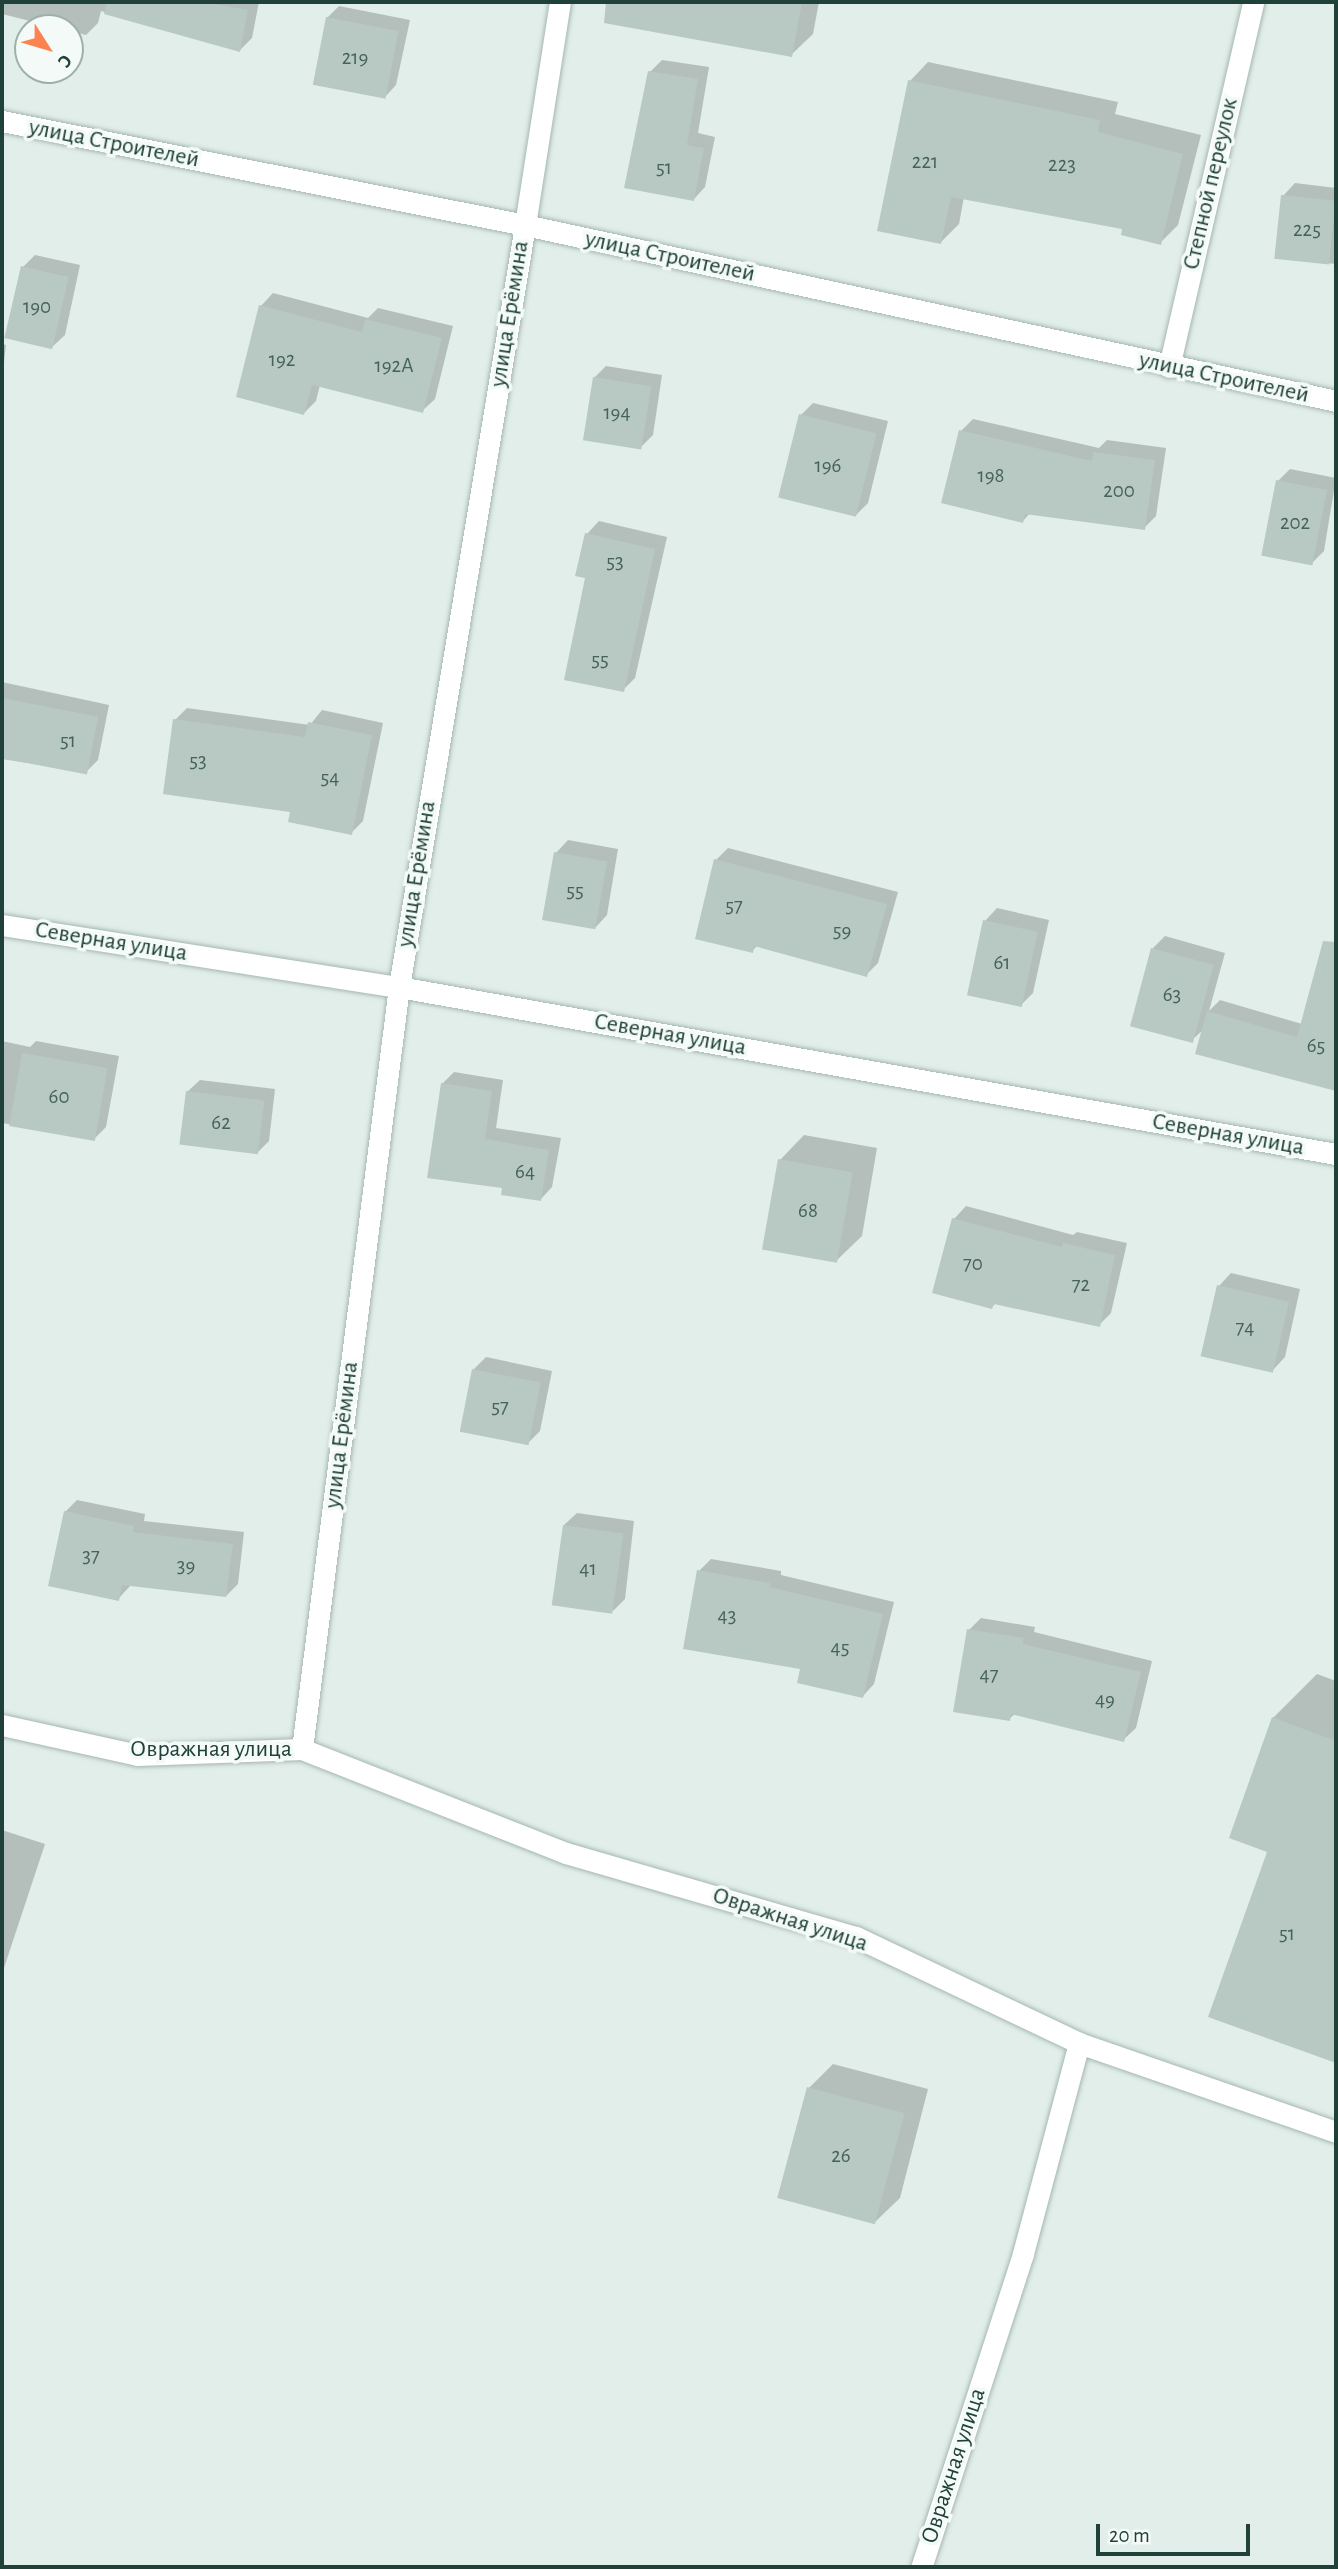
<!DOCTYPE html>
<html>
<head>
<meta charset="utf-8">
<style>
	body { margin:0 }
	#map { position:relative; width:1338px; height:2569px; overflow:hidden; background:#e2eee9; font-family:"Alegreya Sans",sans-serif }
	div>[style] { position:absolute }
	.shadow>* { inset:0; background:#0003 }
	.building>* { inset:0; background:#b7c9c2; transform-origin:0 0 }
	.roads { filter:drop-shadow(0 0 2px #a4b7b1) drop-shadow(0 0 2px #a4b7b1) }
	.service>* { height:21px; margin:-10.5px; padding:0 10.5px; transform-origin:10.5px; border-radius:10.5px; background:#fff }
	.minor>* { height:21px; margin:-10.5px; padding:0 10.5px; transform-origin:10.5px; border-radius:10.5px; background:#fff }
	.tertiary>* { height:21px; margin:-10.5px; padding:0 10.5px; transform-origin:10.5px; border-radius:10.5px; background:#fff }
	span { translate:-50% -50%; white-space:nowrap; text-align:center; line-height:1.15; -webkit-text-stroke:7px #f3faf7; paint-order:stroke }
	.number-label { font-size:21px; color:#46635b }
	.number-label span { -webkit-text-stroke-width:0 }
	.street-label { font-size:24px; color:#204139 }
	.frame { position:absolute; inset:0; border:4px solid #204139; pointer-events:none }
	.north { position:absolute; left:14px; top:14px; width:70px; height:70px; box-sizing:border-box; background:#f3faf7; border:2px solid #9fb0ab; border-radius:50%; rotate:127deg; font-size:19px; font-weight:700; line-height:28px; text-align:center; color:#204139 }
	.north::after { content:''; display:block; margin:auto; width:24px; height:32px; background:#fd8251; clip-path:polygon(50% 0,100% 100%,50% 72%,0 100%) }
	.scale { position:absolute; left:1096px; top:2524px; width:154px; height:32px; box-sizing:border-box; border:4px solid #204139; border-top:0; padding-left:9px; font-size:21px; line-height:24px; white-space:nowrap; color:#204139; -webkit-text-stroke:5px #f3faf7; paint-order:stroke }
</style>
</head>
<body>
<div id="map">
	<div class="shadow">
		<i style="clip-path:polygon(2px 2px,259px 2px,252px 38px,240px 50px,101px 11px,98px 23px,86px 35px,2px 14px)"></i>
		<i style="clip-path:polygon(683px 2px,819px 2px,813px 34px,791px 55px,677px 35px)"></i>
		<i style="clip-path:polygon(339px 6px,410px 20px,396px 85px,384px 98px,327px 18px)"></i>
		<i style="clip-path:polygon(662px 60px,709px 67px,698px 133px,715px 137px,705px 187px,693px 200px,650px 72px)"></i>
		<i style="clip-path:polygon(928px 62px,1118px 102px,1115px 114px,1201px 135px,1178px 225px,1160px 243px,1124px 228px,964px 197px,959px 224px,941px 242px,910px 81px)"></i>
		<i style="clip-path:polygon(1295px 183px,1336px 188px,1336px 264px,1276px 258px,1283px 196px)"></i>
		<i style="clip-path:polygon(35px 255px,80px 265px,65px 335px,52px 347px,23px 267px)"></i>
		<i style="clip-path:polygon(273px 293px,368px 318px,378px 308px,453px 326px,435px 399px,422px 411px,320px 385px,316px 401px,304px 413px,261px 306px)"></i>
		<i style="clip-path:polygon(2px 344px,6px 345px,2px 380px)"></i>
		<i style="clip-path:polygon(606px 366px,662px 375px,653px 435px,641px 447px,594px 378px)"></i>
		<i style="clip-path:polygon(813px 403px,888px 421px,868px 503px,856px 515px,801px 415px)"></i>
		<i style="clip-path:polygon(973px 419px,1099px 448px,1107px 440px,1166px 448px,1156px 516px,1144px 528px,1030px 513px,1023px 521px,961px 431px)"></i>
		<i style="clip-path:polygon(1290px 469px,1336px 478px,1324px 551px,1312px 563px,1278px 481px)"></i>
		<i style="clip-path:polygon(599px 521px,667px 537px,635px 678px,623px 690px,587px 577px,587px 534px)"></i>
		<i style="clip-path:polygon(2px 682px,109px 705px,98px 760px,86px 772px,2px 759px)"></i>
		<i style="clip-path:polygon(187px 708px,310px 725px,322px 710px,383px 723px,363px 821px,351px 833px,175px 720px)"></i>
		<i style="clip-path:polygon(568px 840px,618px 849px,607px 915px,595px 928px,556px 853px)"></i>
		<i style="clip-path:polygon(728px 848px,898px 892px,878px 963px,866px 975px,758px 945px,752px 951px,716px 860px)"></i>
		<i style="clip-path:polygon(997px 908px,1049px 920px,1033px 993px,1021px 1005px,985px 921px)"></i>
		<i style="clip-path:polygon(1165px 936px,1225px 953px,1209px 1011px,1220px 1000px,1302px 1024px,1319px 994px,1336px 999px,1336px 1089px,1197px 1053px,1204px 1029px,1192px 1040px,1132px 1024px,1153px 948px)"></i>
		<i style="clip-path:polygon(2px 1041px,30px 1047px,36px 1041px,119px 1056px,106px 1127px,94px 1139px,2px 1123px)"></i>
		<i style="clip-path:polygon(454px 1072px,503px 1080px,496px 1128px,561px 1138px,552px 1187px,540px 1200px,504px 1187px,442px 1084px)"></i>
		<i style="clip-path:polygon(200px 1080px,275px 1089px,269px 1141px,257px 1153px,187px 1092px)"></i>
		<i style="clip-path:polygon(804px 1135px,877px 1148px,862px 1236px,837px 1260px,780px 1160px)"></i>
		<i style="clip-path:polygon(966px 1206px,1073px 1235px,1077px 1232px,1127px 1243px,1111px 1313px,1099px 1325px,996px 1303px,992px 1307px,954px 1219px)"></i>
		<i style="clip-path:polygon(1231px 1273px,1300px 1289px,1285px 1357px,1273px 1370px,1219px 1286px)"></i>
		<i style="clip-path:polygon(486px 1357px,552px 1371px,540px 1431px,528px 1443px,474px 1369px)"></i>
		<i style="clip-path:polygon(77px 1500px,145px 1514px,144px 1521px,244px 1532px,238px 1584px,226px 1596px,131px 1585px,118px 1599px,65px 1512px)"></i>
		<i style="clip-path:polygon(577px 1513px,634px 1521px,625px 1599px,613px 1611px,564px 1525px)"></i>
		<i style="clip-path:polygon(711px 1559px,781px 1571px,781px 1575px,894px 1602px,874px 1684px,862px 1697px,803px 1668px,699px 1571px)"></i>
		<i style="clip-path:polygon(981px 1618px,1035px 1627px,1034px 1632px,1152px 1661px,1136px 1728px,1123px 1740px,1016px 1713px,1009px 1719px,969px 1630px)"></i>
		<i style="clip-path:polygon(1317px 1674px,1336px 1681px,1336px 2061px,1210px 2016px,1269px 1851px,1273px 1718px)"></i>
		<i style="clip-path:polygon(2px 1830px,45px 1844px,2px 1974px)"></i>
		<i style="clip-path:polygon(833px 2064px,928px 2089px,900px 2198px,875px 2222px,809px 2088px)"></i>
	</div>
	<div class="building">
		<i style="clip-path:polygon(107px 2px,203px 2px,248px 10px,240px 52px,104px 14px)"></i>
		<i style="clip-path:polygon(606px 2px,802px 2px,792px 57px,604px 23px)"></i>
		<i style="left:326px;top:17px;width:74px;height:69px;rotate:11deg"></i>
		<i style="clip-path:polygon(648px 71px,698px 79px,687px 145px,704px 148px,694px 201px,624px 188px)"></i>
		<i style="clip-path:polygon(908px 80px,1100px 120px,1098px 132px,1183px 154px,1161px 245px,1121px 235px,1122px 229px,951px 197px,941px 244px,877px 231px)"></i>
		<i style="left:1281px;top:195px;width:55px;height:64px;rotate:6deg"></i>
		<i style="left:21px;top:266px;width:49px;height:74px;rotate:13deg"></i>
		<i style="clip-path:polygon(259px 305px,362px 332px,365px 319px,442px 338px,423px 413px,312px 385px,304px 415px,236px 397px)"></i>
		<i style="left:593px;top:377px;width:59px;height:64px;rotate:9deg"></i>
		<i style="left:799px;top:414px;width:80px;height:86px;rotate:14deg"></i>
		<i style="clip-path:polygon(959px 430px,1092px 461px,1093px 452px,1155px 460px,1145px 530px,1025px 514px,1023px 523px,941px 503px)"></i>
		<i style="left:1276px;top:480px;width:52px;height:77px;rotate:11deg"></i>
		<i style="clip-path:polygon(585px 533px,655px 549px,624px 692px,564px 680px,585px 578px,575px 576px)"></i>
		<i style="left:2px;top:698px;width:98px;height:59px;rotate:11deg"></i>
		<i style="clip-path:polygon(173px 719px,305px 737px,308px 722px,372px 735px,352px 835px,288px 822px,290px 812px,163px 794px)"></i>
		<i style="left:554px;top:852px;width:54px;height:69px;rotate:10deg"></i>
		<i style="clip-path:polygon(714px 859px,887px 904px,867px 977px,754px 946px,753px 953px,695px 939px)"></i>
		<i style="left:983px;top:920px;width:56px;height:77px;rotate:12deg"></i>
		<i style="clip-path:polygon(1323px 941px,1336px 942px,1336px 1091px,1195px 1054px,1207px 1011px,1297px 1037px)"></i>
		<i style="left:1151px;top:948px;width:65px;height:81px;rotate:15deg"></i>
		<i style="left:22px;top:1053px;width:87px;height:74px;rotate:10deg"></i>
		<i style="clip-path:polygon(441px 1083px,492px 1091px,485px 1139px,549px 1150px,541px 1201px,501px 1195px,502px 1188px,427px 1178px)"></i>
		<i style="left:186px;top:1091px;width:79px;height:54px;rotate:7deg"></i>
		<i style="left:778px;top:1159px;width:76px;height:92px;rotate:10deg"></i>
		<i style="clip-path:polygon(952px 1218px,1062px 1247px,1063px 1243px,1115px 1255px,1100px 1327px,994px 1304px,992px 1309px,932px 1293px)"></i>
		<i style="left:1217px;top:1285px;width:74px;height:73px;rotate:13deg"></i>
		<i style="left:472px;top:1369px;width:70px;height:64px;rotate:11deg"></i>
		<i style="clip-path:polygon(64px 1511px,134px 1526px,133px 1532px,233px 1544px,226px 1597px,122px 1585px,119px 1601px,48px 1586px)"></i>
		<i style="left:563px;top:1525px;width:61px;height:81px;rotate:8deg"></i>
		<i style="clip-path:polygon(697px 1570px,770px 1583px,770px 1587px,883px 1614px,863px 1698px,797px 1683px,800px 1669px,683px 1649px)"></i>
		<i style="clip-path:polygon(967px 1629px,1024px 1638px,1023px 1644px,1141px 1672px,1124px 1742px,1011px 1714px,1010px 1721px,953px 1712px)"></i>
		<i style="clip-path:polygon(1272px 1717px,1336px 1741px,1336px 2063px,1208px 2017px,1267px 1852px,1229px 1838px)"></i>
		<i style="left:807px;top:2087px;width:101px;height:115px;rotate:15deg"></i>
	</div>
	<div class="roads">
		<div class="service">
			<i style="left:1079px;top:2043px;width:272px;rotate:19.1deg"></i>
		</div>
		<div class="minor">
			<i style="left:1169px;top:367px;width:375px;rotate:-77deg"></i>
			<i style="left:2px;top:925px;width:402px;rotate:8.9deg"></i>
			<i style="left:399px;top:987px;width:952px;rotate:10.11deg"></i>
			<i style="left:2px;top:1725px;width:138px;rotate:12.5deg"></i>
			<i style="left:137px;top:1755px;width:165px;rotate:-2.1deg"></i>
			<i style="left:302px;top:1749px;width:284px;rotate:21.5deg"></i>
			<i style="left:566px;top:1853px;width:302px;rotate:16.2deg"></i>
			<i style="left:856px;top:1937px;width:247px;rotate:25.4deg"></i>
			<i style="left:1079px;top:2043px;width:218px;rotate:104.9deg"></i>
			<i style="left:1023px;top:2254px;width:329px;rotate:108deg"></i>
			<i style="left:302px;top:1749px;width:768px;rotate:-82.75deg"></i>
			<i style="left:399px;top:987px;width:772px;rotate:-80.61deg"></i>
			<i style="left:525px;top:225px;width:830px;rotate:12.24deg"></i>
		</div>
		<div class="tertiary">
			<i style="left:2px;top:121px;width:533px;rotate:11.25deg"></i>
			<i style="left:525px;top:225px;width:226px;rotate:-81.1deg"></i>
		</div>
	</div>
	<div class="number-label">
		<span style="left:355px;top:58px">219</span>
		<span style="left:925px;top:162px">221</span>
		<span style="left:1062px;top:165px">223</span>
		<span style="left:664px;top:168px">51</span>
		<span style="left:1307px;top:230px">225</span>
		<span style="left:37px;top:307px">190</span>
		<span style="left:282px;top:360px">192</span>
		<span style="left:394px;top:366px">192А</span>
		<span style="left:617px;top:413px">194</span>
		<span style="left:828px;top:466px">196</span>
		<span style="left:991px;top:476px">198</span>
		<span style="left:1119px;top:491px">200</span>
		<span style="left:1295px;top:523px">202</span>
		<span style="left:615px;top:562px">53</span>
		<span style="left:600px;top:660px">55</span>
		<span style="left:68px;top:741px">51</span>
		<span style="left:198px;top:761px">53</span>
		<span style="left:330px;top:778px">54</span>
		<span style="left:575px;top:891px">55</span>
		<span style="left:734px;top:906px">57</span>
		<span style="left:842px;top:931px">59</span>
		<span style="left:1002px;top:963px">61</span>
		<span style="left:1172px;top:995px">63</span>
		<span style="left:1316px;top:1046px">65</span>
		<span style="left:59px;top:1097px">60</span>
		<span style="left:221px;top:1123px">62</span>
		<span style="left:525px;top:1172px">64</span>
		<span style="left:808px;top:1211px">68</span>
		<span style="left:973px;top:1264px">70</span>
		<span style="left:1081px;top:1285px">72</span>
		<span style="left:1245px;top:1328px">74</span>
		<span style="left:500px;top:1407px">57</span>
		<span style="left:91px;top:1556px">37</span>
		<span style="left:186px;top:1566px">39</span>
		<span style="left:588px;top:1569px">41</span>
		<span style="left:727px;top:1616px">43</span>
		<span style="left:840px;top:1648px">45</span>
		<span style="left:989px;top:1675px">47</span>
		<span style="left:1105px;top:1700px">49</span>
		<span style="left:1287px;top:1934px">51</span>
		<span style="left:841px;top:2156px">26</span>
	</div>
	<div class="street-label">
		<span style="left:114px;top:144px;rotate:11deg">улица Строителей</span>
		<span style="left:1211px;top:184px;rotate:-77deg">Степной переулок</span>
		<span style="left:670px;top:257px;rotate:12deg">улица Строителей</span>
		<span style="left:510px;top:314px;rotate:-81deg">улица Ерёмина</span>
		<span style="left:1224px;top:378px;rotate:12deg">улица Строителей</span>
		<span style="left:417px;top:874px;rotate:-81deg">улица Ерёмина</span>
		<span style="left:111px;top:942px;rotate:9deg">Северная улица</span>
		<span style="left:670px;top:1035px;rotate:10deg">Северная улица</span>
		<span style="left:1228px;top:1135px;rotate:10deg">Северная улица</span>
		<span style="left:342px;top:1435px;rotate:-83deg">улица Ерёмина</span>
		<span style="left:211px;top:1750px">Овражная улица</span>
		<span style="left:790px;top:1920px;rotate:18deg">Овражная улица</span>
		<span style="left:954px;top:2466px;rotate:-72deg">Овражная улица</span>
	</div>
	<div class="frame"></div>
	<div class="north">С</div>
	<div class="scale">20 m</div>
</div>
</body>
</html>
